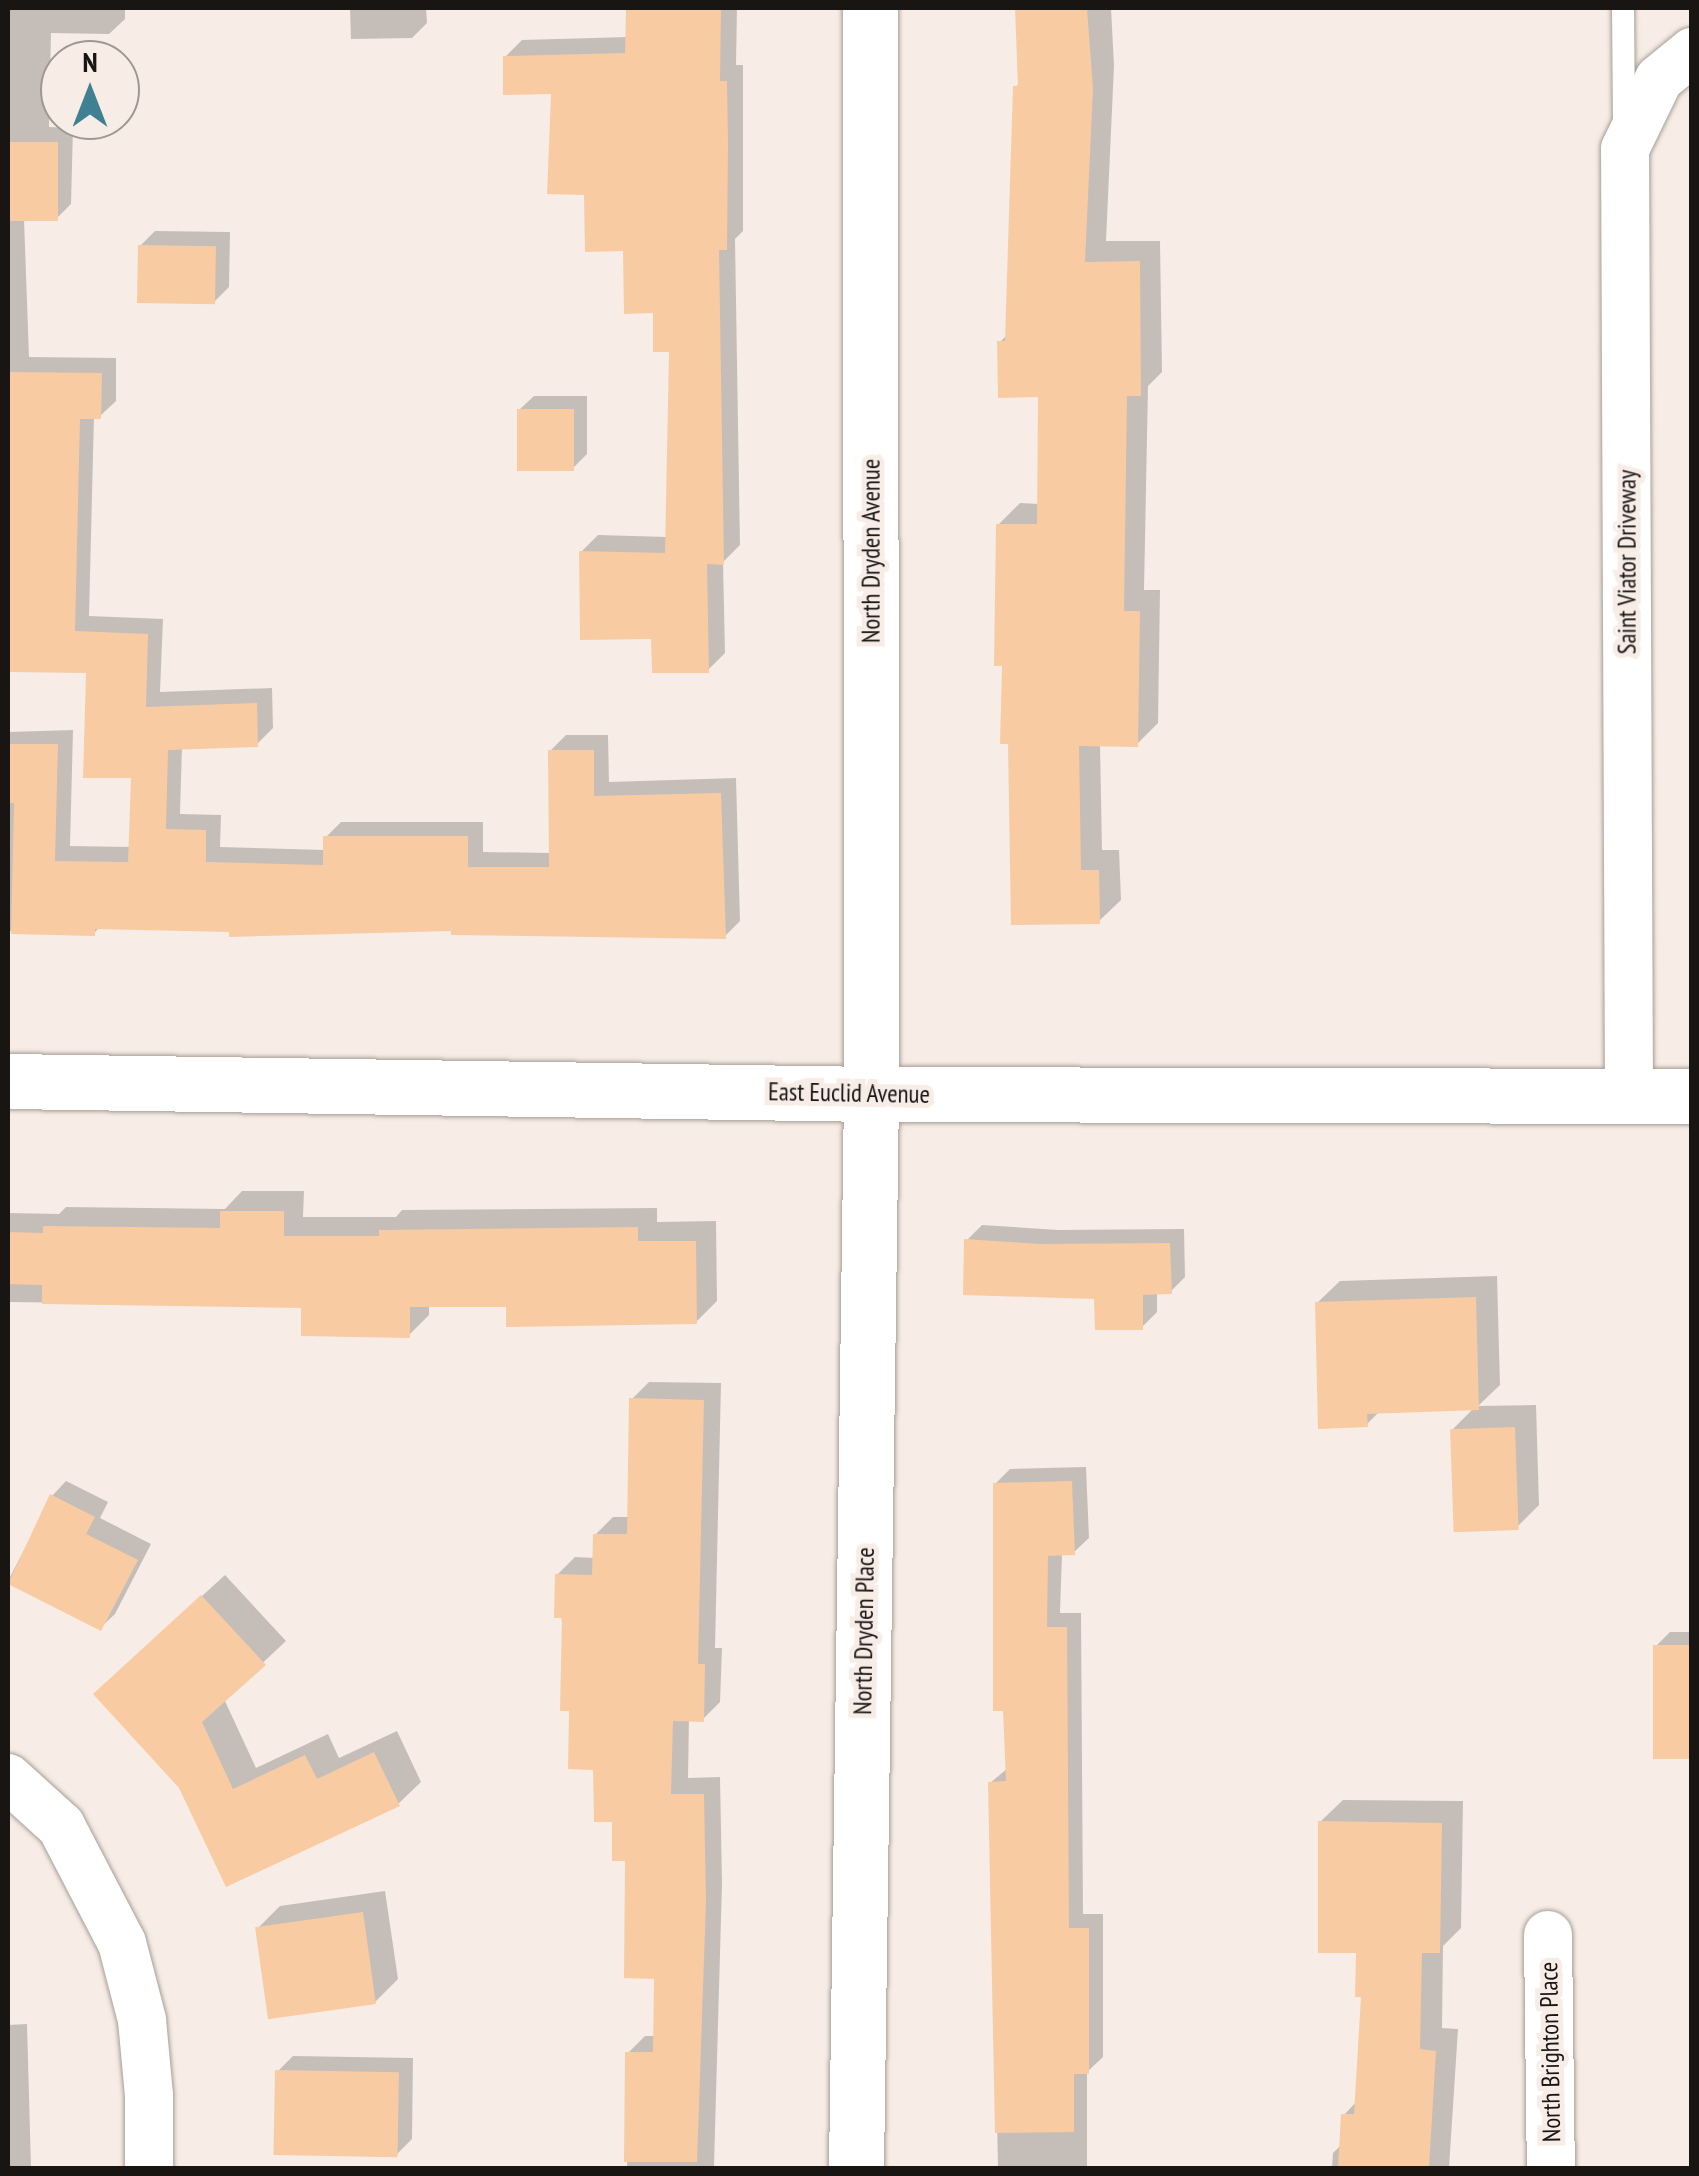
<!DOCTYPE html>
<html>
<head>
<meta charset="utf-8">
<style>
	body { margin:0 }
	#map { position:relative; width:1699px; height:2176px; overflow:hidden; background:#f7ede6; font-family:"PT Sans Narrow",sans-serif }
	div>[style] { position:absolute }
	.shadow>* { inset:0; background:#0003 }
	.building>* { inset:0; background:#f8cba3; transform-origin:0 0 }
	.roads { filter:drop-shadow(0 0 2px #a79e97) drop-shadow(0 0 2px #a79e97) }
	.service>* { height:22px; margin:-11px; padding:0 11px; transform-origin:11px; border-radius:11px; background:#fff }
	.minor>* { height:48px; margin:-24px; padding:0 24px; transform-origin:24px; border-radius:24px; background:#fff }
	.tertiary>* { height:55px; margin:-27.5px; padding:0 27.5px; transform-origin:27.5px; border-radius:27.5px; background:#fff }
	.secondary>* { height:55px; margin:-27.5px; padding:0 27.5px; transform-origin:27.5px; border-radius:27.5px; background:#fff }
	span { translate:-50% -50%; white-space:nowrap; text-align:center; line-height:1.15; -webkit-text-stroke:10px #f7ede6; paint-order:stroke }
	.street-label { font-size:25px; color:#181513 }
	.frame { position:absolute; inset:0; border:10px solid #181513; pointer-events:none }
	.north { position:absolute; left:40px; top:40px; width:100px; height:100px; box-sizing:border-box; background:#f7ede6; border:2px solid #9e9792; border-radius:50%; rotate:0deg; font-size:28px; font-weight:700; line-height:40px; text-align:center; color:#181513 }
	.north::after { content:''; display:block; margin:auto; width:35px; height:45px; background:#3f8192; clip-path:polygon(50% 0,100% 100%,50% 72%,0 100%) }
</style>
</head>
<body>
<div id="map">
	<div class="shadow">
		<i style="clip-path:polygon(8px 8px,125px 8px,125px 19px,109px 34px,51px 33px,49px 127px,73px 128px,71px 204px,56px 219px,24px 219px,29px 357px,116px 358px,116px 401px,100px 416px,94px 416px,89px 616px,163px 619px,160px 692px,272px 688px,273px 728px,257px 744px,182px 747px,180px 814px,221px 815px,220px 847px,326px 850px,326px 837px,341px 822px,483px 822px,483px 852px,551px 853px,550px 751px,566px 735px,608px 735px,609px 782px,736px 778px,740px 921px,725px 936px,454px 929px,101px 926px,94px 933px,8px 931px,8px 732px,73px 730px,70px 846px,131px 847px,133px 776px,88px 671px,8px 670px)"></i>
		<i style="clip-path:polygon(350px 8px,426px 8px,427px 23px,412px 38px,351px 39px)"></i>
		<i style="clip-path:polygon(628px 8px,737px 8px,736px 65px,743px 65px,743px 231px,735px 239px,740px 545px,723px 562px,725px 653px,708px 670px,654px 636px,581px 552px,598px 535px,667px 537px,671px 349px,626px 249px,586px 192px,553px 91px,505px 57px,522px 40px,628px 37px)"></i>
		<i style="clip-path:polygon(1017px 8px,1111px 8px,1114px 66px,1106px 241px,1160px 241px,1162px 372px,1148px 386px,1144px 590px,1160px 590px,1158px 723px,1137px 744px,1100px 744px,1102px 850px,1119px 850px,1121px 900px,1099px 921px,1005px 663px,998px 525px,1020px 503px,1039px 504px,1041px 395px,1000px 342px,1008px 334px,1016px 87px,1020px 82px)"></i>
		<i style="clip-path:polygon(155px 231px,230px 232px,229px 287px,214px 302px,140px 246px)"></i>
		<i style="clip-path:polygon(534px 396px,587px 396px,587px 454px,572px 469px,519px 410px)"></i>
		<i style="clip-path:polygon(242px 1191px,304px 1191px,303px 1217px,396px 1217px,402px 1210px,657px 1208px,657px 1222px,716px 1221px,717px 1301px,696px 1322px,509px 1304px,429px 1304px,429px 1315px,409px 1335px,304px 1306px,8px 1302px,8px 1213px,59px 1214px,66px 1207px,225px 1209px)"></i>
		<i style="clip-path:polygon(982px 1225px,1058px 1230px,1184px 1229px,1185px 1277px,1170px 1292px,1157px 1292px,1157px 1312px,1142px 1327px,1097px 1297px,967px 1240px)"></i>
		<i style="clip-path:polygon(1497px 1276px,1500px 1385px,1478px 1406px,1536px 1405px,1539px 1505px,1517px 1527px,1453px 1429px,1475px 1407px,1380px 1411px,1366px 1425px,1317px 1303px,1340px 1281px)"></i>
		<i style="clip-path:polygon(649px 1382px,721px 1383px,715px 1648px,722px 1648px,720px 1702px,703px 1719px,689px 1719px,688px 1778px,720px 1777px,722px 1883px,714px 2166px,718px 2168px,627px 2168px,628px 2053px,645px 2036px,656px 2036px,656px 1976px,628px 1859px,571px 1708px,557px 1575px,575px 1557px,595px 1558px,595px 1535px,613px 1517px,630px 1517px,632px 1399px)"></i>
		<i style="clip-path:polygon(1086px 1467px,1089px 1538px,1074px 1552px,1062px 1553px,1060px 1613px,1081px 1613px,1083px 1914px,1103px 1914px,1103px 2057px,1087px 2072px,1087px 2168px,998px 2168px,990px 1783px,1008px 1768px,995px 1484px,1010px 1469px)"></i>
		<i style="clip-path:polygon(66px 1481px,108px 1502px,100px 1518px,151px 1544px,115px 1614px,100px 1628px,8px 1581px,52px 1496px)"></i>
		<i style="clip-path:polygon(225px 1575px,286px 1641px,224px 1699px,256px 1768px,328px 1734px,339px 1758px,397px 1731px,421px 1782px,398px 1804px,182px 1786px,119px 1672px)"></i>
		<i style="clip-path:polygon(1670px 1632px,1692px 1632px,1692px 1756px,1655px 1647px)"></i>
		<i style="clip-path:polygon(1343px 1800px,1463px 1801px,1461px 1928px,1443px 1946px,1442px 2028px,1458px 2029px,1449px 2168px,1332px 2168px,1333px 2153px,1342px 2144px,1344px 2115px,1357px 2101px,1364px 1995px,1358px 1950px,1320px 1822px)"></i>
		<i style="clip-path:polygon(385px 1891px,398px 1979px,375px 2002px,258px 1928px,280px 1906px)"></i>
		<i style="clip-path:polygon(27px 2024px,31px 2168px,8px 2168px,8px 2025px)"></i>
		<i style="clip-path:polygon(1692px 2044px,1692px 2136px,1689px 2136px)"></i>
		<i style="clip-path:polygon(293px 2056px,413px 2058px,412px 2139px,397px 2154px,278px 2071px)"></i>
	</div>
	<div class="building">
		<i style="clip-path:polygon(626px 8px,721px 8px,720px 81px,727px 81px,728px 144px,727px 250px,719px 250px,724px 565px,707px 564px,709px 673px,652px 673px,651px 639px,580px 640px,579px 551px,665px 553px,669px 352px,653px 352px,653px 313px,624px 314px,623px 251px,585px 252px,584px 195px,547px 194px,551px 94px,503px 95px,503px 56px,625px 53px)"></i>
		<i style="clip-path:polygon(1015px 8px,1087px 8px,1093px 89px,1085px 262px,1140px 261px,1141px 396px,1127px 396px,1124px 611px,1140px 611px,1138px 747px,1079px 746px,1081px 870px,1099px 870px,1100px 924px,1011px 925px,1008px 744px,1000px 744px,1002px 666px,994px 666px,996px 524px,1037px 524px,1038px 397px,998px 398px,997px 341px,1005px 341px,1013px 86px,1018px 86px)"></i>
		<i style="left:8px;top:142px;width:50px;height:79px"></i>
		<i style="left:138px;top:245px;width:78px;height:58px;rotate:1deg"></i>
		<i style="clip-path:polygon(8px 372px,102px 373px,101px 419px,80px 419px,75px 631px,148px 634px,146px 707px,257px 703px,258px 747px,168px 750px,166px 829px,206px 830px,206px 862px,323px 865px,323px 836px,468px 836px,468px 867px,549px 867px,548px 750px,594px 750px,594px 796px,721px 793px,726px 939px,451px 935px,451px 931px,229px 937px,229px 932px,95px 929px,95px 936px,11px 934px,14px 803px,8px 803px,8px 744px,58px 744px,55px 861px,128px 862px,131px 778px,83px 778px,86px 673px,8px 672px)"></i>
		<i style="left:517px;top:409px;width:57px;height:62px"></i>
		<i style="clip-path:polygon(220px 1211px,284px 1211px,284px 1236px,379px 1236px,379px 1230px,638px 1227px,638px 1241px,696px 1241px,697px 1324px,506px 1327px,506px 1307px,410px 1307px,410px 1338px,301px 1336px,301px 1308px,42px 1304px,42px 1285px,8px 1284px,8px 1232px,43px 1233px,43px 1226px,220px 1228px)"></i>
		<i style="clip-path:polygon(964px 1239px,1041px 1244px,1170px 1243px,1172px 1294px,1143px 1295px,1143px 1330px,1095px 1330px,1094px 1299px,963px 1295px)"></i>
		<i style="clip-path:polygon(1476px 1297px,1479px 1410px,1367px 1414px,1368px 1427px,1318px 1429px,1315px 1302px)"></i>
		<i style="clip-path:polygon(629px 1398px,704px 1400px,698px 1664px,705px 1664px,704px 1722px,673px 1721px,671px 1794px,704px 1794px,706px 1902px,697px 2162px,624px 2162px,625px 2052px,653px 2052px,654px 1979px,624px 1978px,625px 1861px,612px 1861px,612px 1822px,594px 1822px,593px 1770px,568px 1769px,569px 1711px,560px 1711px,562px 1618px,554px 1618px,555px 1574px,592px 1575px,593px 1534px,627px 1534px)"></i>
		<i style="left:1515px;top:1427px;width:103px;height:65px;rotate:88deg"></i>
		<i style="clip-path:polygon(1072px 1481px,1075px 1555px,1048px 1556px,1047px 1627px,1067px 1627px,1069px 1928px,1089px 1928px,1089px 2074px,1074px 2074px,1074px 2132px,995px 2133px,988px 1782px,1006px 1781px,1003px 1711px,993px 1711px,993px 1483px)"></i>
		<i style="clip-path:polygon(50px 1494px,95px 1517px,86px 1534px,138px 1560px,101px 1631px,8px 1584px)"></i>
		<i style="clip-path:polygon(201px 1595px,266px 1665px,202px 1722px,233px 1789px,305px 1755px,317px 1779px,374px 1752px,400px 1806px,226px 1887px,179px 1788px,93px 1694px)"></i>
		<i style="left:1692px;top:1645px;width:114px;height:39px;rotate:90deg"></i>
		<i style="clip-path:polygon(1318px 1821px,1442px 1823px,1440px 1953px,1422px 1953px,1420px 2049px,1436px 2051px,1429px 2168px,1338px 2168px,1341px 2114px,1354px 2114px,1361px 1997px,1355px 1997px,1356px 1953px,1318px 1953px)"></i>
		<i style="left:363px;top:1912px;width:93px;height:109px;rotate:82deg"></i>
		<i style="left:275px;top:2070px;width:124px;height:85px;rotate:1deg"></i>
	</div>
	<div class="roads">
		<div class="service">
			<i style="left:1623px;top:8px;width:116px;rotate:89.5deg"></i>
		</div>
		<div class="minor">
			<i style="left:1629px;top:1096px;width:947px;rotate:-90.24deg"></i>
			<i style="left:1625px;top:149px;width:78px;rotate:-64.1deg"></i>
			<i style="left:1659px;top:79px;width:43px;rotate:-39.3deg"></i>
			<i style="left:8px;top:1778px;width:72px;rotate:42.2deg"></i>
			<i style="left:61px;top:1826px;width:132px;rotate:62.5deg"></i>
			<i style="left:122px;top:1943px;width:80px;rotate:75.4deg"></i>
			<i style="left:142px;top:2020px;width:75px;rotate:84.7deg"></i>
			<i style="left:149px;top:2095px;width:73px;rotate:90deg"></i>
			<i style="left:1548px;top:1935px;width:233px;rotate:89.3deg"></i>
		</div>
		<div class="tertiary">
			<i style="left:8px;top:1081px;width:863px;rotate:0.86deg"></i>
			<i style="left:856px;top:2168px;width:1074px;rotate:-89.2deg"></i>
			<i style="left:871px;top:1094px;width:1086px;rotate:-90.05deg"></i>
		</div>
		<div class="secondary">
			<i style="left:871px;top:1094px;width:821px;rotate:0.14deg"></i>
		</div>
	</div>
	<div class="street-label">
		<span style="left:871px;top:551px;rotate:-90deg">North Dryden Avenue</span>
		<span style="left:1627px;top:562px;rotate:-90deg">Saint Viator Driveway</span>
		<span style="left:849px;top:1093px;rotate:1deg">East Euclid Avenue</span>
		<span style="left:864px;top:1631px;rotate:-89deg">North Dryden Place</span>
		<span style="left:1550px;top:2052px;rotate:-91deg">North Brighton Place</span>
	</div>
	<div class="frame"></div>
	<div class="north">N</div>
</div>
</body>
</html>
